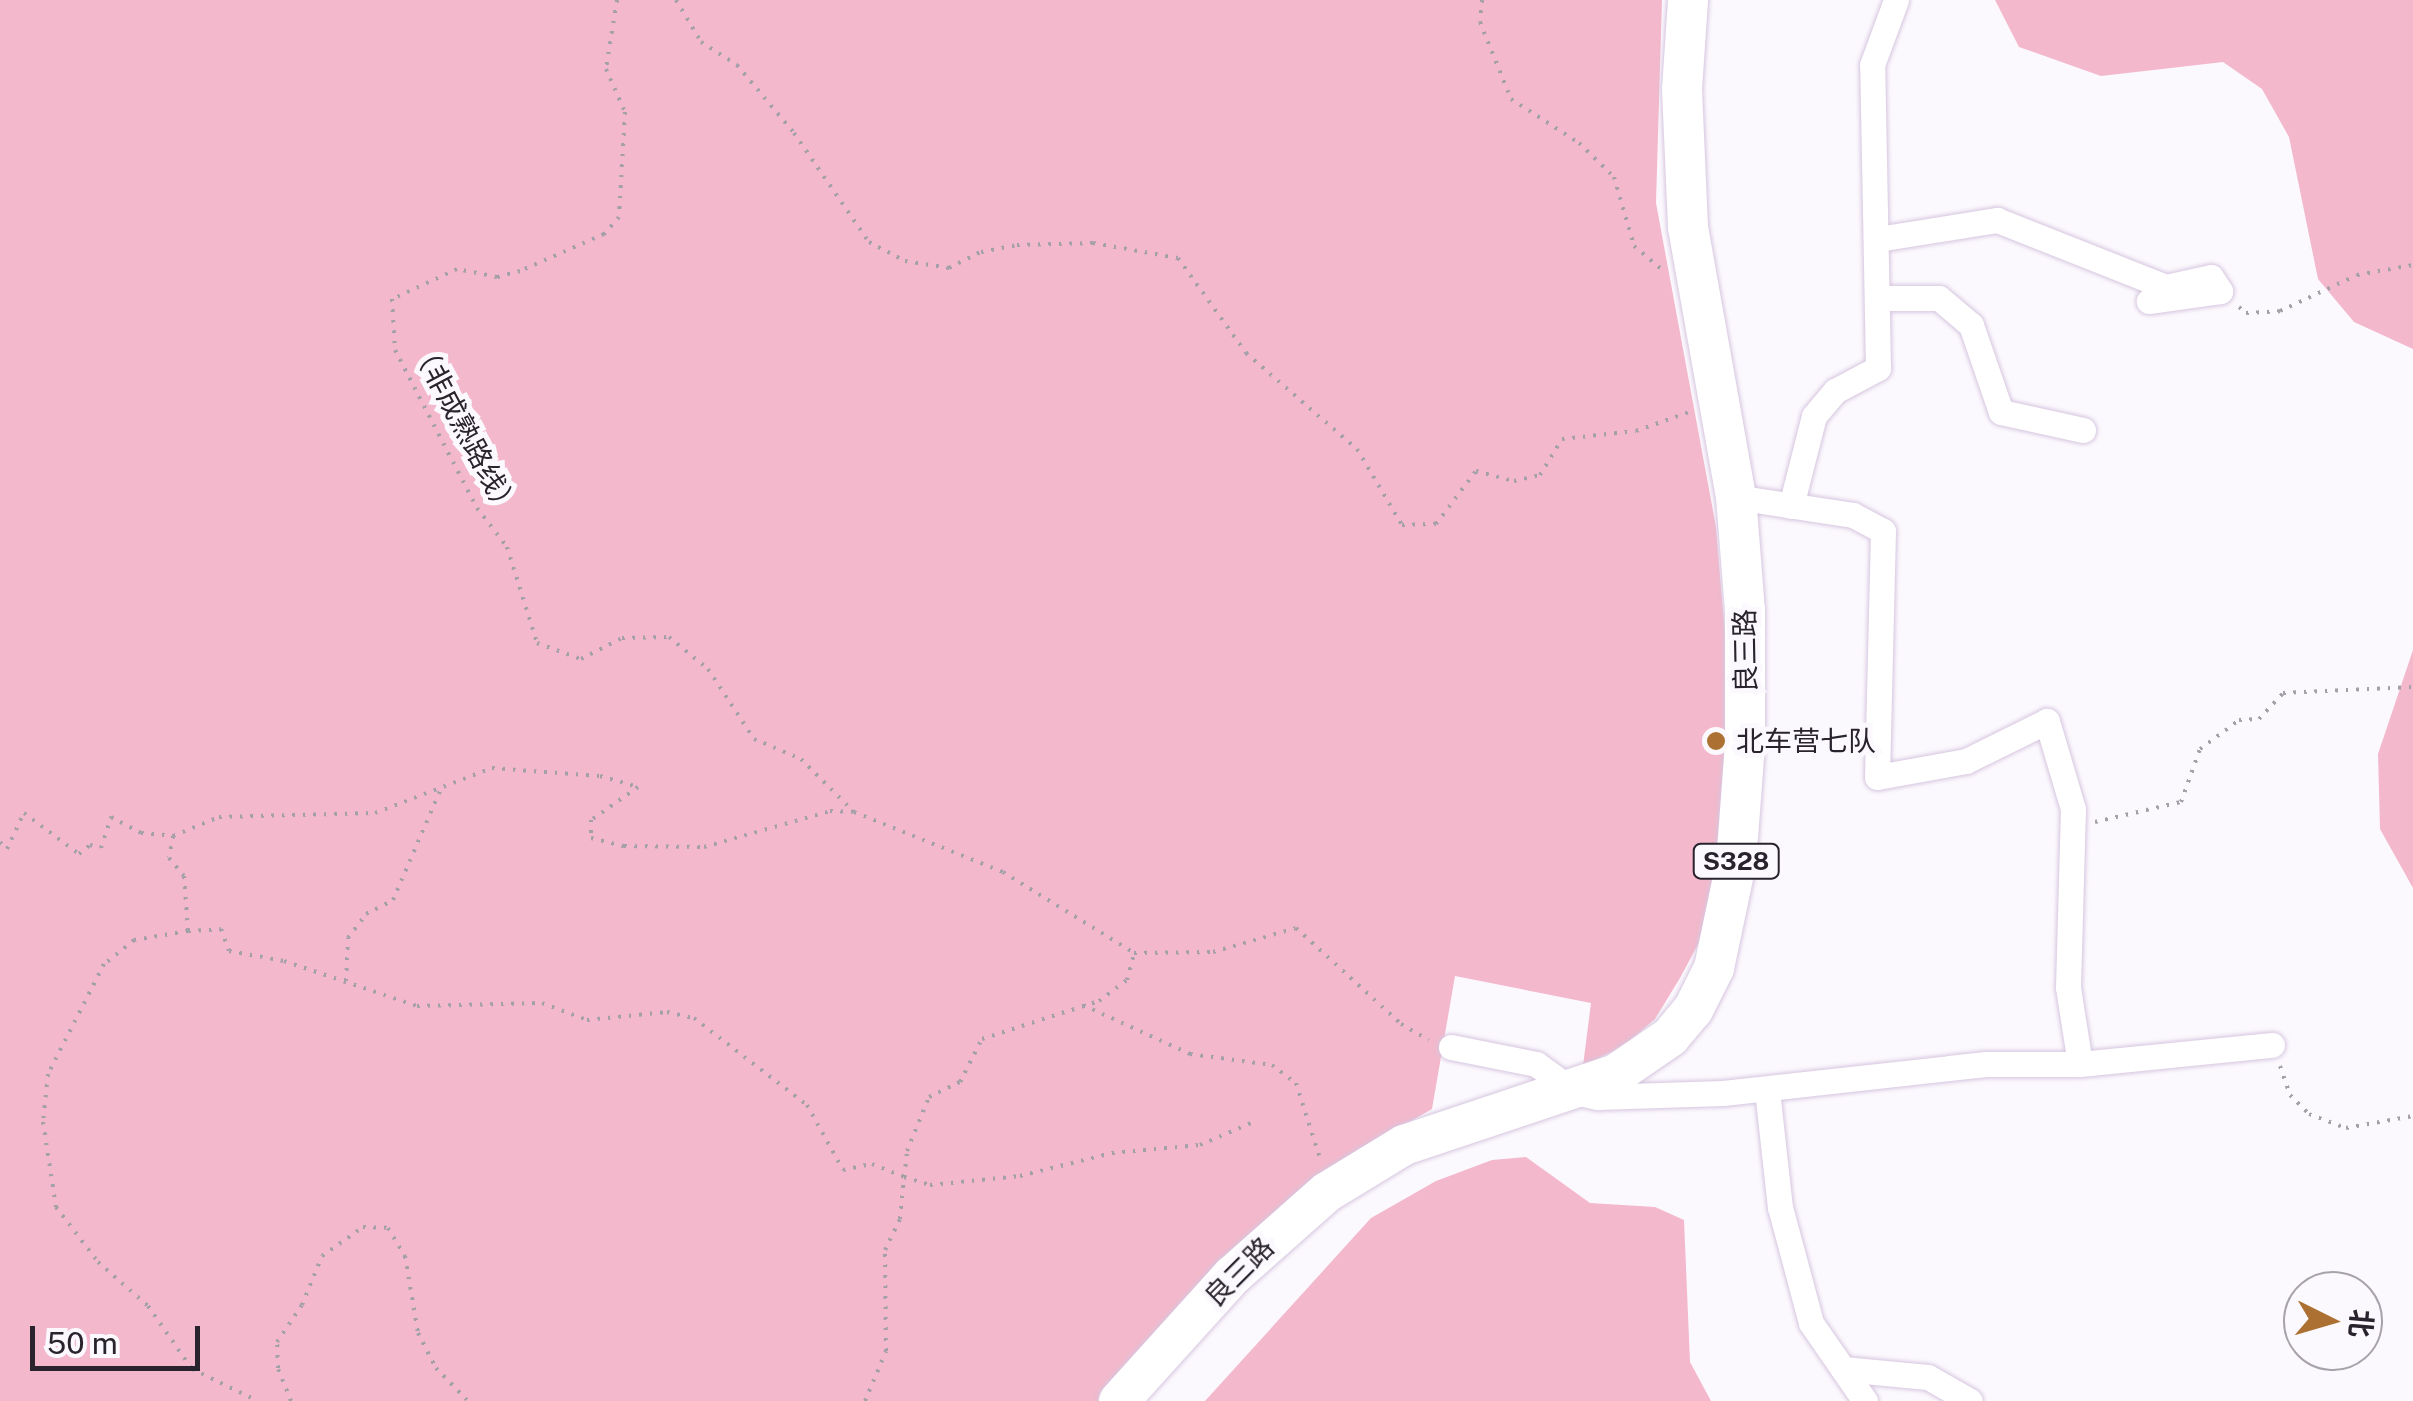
<!DOCTYPE html>
<html>
<head>
<meta charset="utf-8">
<style>
	body { margin:0 }
	#map { position:relative; width:2413px; height:1401px; overflow:hidden; background:#fcf9fe; font-family:"Public Sans","Noto Sans SC",sans-serif }
	div>[style] { position:absolute }
	.forest>* { inset:0; background:#f3b8cb }
	.path>* { height:4px; margin-top:-2px; transform-origin:0; background:repeating-linear-gradient(90deg,#a4a0a7 0 2.5px,transparent 0 10.5px) }
	.roads { filter:drop-shadow(0 0 2px #d6c6df) drop-shadow(0 0 2px #d6c6df) }
	.minor>* { height:25px; margin:-12.5px; padding:0 12.5px; transform-origin:12.5px; border-radius:12.5px; background:#fff }
	.primary>* { height:40px; margin:-20px; padding:0 20px; transform-origin:20px; border-radius:20px; background:#fff }
	.dots>* { width:28px; height:28px; translate:-50% -50%; box-sizing:border-box; border:5px solid #fcf9fe; border-radius:50% }
	span { translate:-50% -50%; white-space:nowrap; text-align:center; line-height:1.15; -webkit-text-stroke:10px #fcf9fe; paint-order:stroke }
	.shield-label span { padding:2px 8px; background:#fcf9fe; border:2px solid; border-radius:8px; -webkit-text-stroke-width:0 }
	.shield-label { font-size:25px; color:#29232d; font-weight:700 }
	.street-label { font-size:28px; color:#29232d }
	.poi-label { font-size:28px; color:#29232d }
	.left { translate:0 -50%; text-align:left }
	.north { position:absolute; left:2283px; top:1271px; width:100px; height:100px; box-sizing:border-box; background:#fcf9fe; border:2px solid #a8a3aa; border-radius:50%; rotate:95deg; font-size:28px; font-weight:700; line-height:40px; text-align:center; color:#29232d }
	.north::after { content:''; display:block; margin:auto; width:35px; height:45px; background:#ac7132; clip-path:polygon(50% 0,100% 100%,50% 72%,0 100%) }
	.scale { position:absolute; left:30px; top:1326px; width:170px; height:45px; box-sizing:border-box; border:5px solid #29232d; border-top:0; padding-left:12px; font-size:30px; line-height:35px; white-space:nowrap; color:#29232d; -webkit-text-stroke:8px #fcf9fe; paint-order:stroke }
</style>
</head>
<body>
<div id="map">
	<div class="forest">
		<i style="clip-path:polygon(0 0,1662px 0,1656px 203px,1716px 527px,1729px 682px,1721px 838px,1703px 935px,1680px 978px,1655px 1019px,1625px 1045px,1583px 1066px,1591px 1003px,1455px 976px,1432px 1109px,1353px 1154px,1107px 1401px,0 1401px)"></i>
		<i style="clip-path:polygon(1995px 0,2413px 0,2413px 349px,2354px 322px,2318px 279px,2289px 137px,2262px 89px,2223px 62px,2101px 76px,2019px 47px)"></i>
		<i style="clip-path:polygon(2413px 650px,2413px 888px,2380px 829px,2378px 754px)"></i>
		<i style="clip-path:polygon(1526px 1157px,1590px 1203px,1655px 1207px,1684px 1220px,1690px 1362px,1711px 1401px,1205px 1401px,1371px 1218px,1436px 1181px,1492px 1160px)"></i>
	</div>
	<div class="path">
		<i style="left:617px;top:0;width:70px;rotate:99.1deg"></i>
		<i style="left:606px;top:69px;width:47px;rotate:66.2deg"></i>
		<i style="left:625px;top:112px;width:105px;rotate:93.3deg"></i>
		<i style="left:619px;top:217px;width:23px;rotate:131deg"></i>
		<i style="left:604px;top:234px;width:92px;rotate:156.2deg"></i>
		<i style="left:520px;top:271px;width:24px;rotate:165deg"></i>
		<i style="left:497px;top:277px;width:41px;rotate:-168.7deg"></i>
		<i style="left:457px;top:269px;width:72px;rotate:155.2deg"></i>
		<i style="left:392px;top:299px;width:51px;rotate:86.6deg"></i>
		<i style="left:395px;top:350px;width:178px;rotate:62.6deg"></i>
		<i style="left:477px;top:508px;width:49px;rotate:52.4deg"></i>
		<i style="left:507px;top:547px;width:101px;rotate:72.6deg"></i>
		<i style="left:537px;top:643px;width:47px;rotate:20deg"></i>
		<i style="left:581px;top:659px;width:46px;rotate:-27.1deg"></i>
		<i style="left:622px;top:638px;width:47px;rotate:-1.2deg"></i>
		<i style="left:669px;top:637px;width:50px;rotate:39.4deg"></i>
		<i style="left:708px;top:669px;width:84px;rotate:56.7deg"></i>
		<i style="left:754px;top:739px;width:51px;rotate:23.1deg"></i>
		<i style="left:801px;top:759px;width:75px;rotate:45deg"></i>
		<i style="left:854px;top:812px;width:161px;rotate:21.9deg"></i>
		<i style="left:1003px;top:872px;width:154px;rotate:31.7deg"></i>
		<i style="left:676px;top:0;width:49px;rotate:59.2deg"></i>
		<i style="left:701px;top:42px;width:43px;rotate:32.6deg"></i>
		<i style="left:737px;top:65px;width:89px;rotate:50deg"></i>
		<i style="left:794px;top:133px;width:132px;rotate:55.5deg"></i>
		<i style="left:869px;top:242px;width:41px;rotate:27.8deg"></i>
		<i style="left:905px;top:261px;width:45px;rotate:9deg"></i>
		<i style="left:949px;top:268px;width:36px;rotate:-27deg"></i>
		<i style="left:981px;top:252px;width:37px;rotate:-11deg"></i>
		<i style="left:1017px;top:245px;width:76px;rotate:-1.5deg"></i>
		<i style="left:1093px;top:243px;width:86px;rotate:10deg"></i>
		<i style="left:1178px;top:258px;width:117px;rotate:54.4deg"></i>
		<i style="left:1246px;top:353px;width:147px;rotate:40.9deg"></i>
		<i style="left:1357px;top:449px;width:88px;rotate:59.4deg"></i>
		<i style="left:1402px;top:525px;width:34px;rotate:-2deg"></i>
		<i style="left:1436px;top:524px;width:66px;rotate:-53deg"></i>
		<i style="left:1476px;top:471px;width:39px;rotate:15deg"></i>
		<i style="left:1514px;top:481px;width:27px;rotate:-13deg"></i>
		<i style="left:1540px;top:475px;width:42px;rotate:-58.6deg"></i>
		<i style="left:1562px;top:439px;width:74px;rotate:-6.2deg"></i>
		<i style="left:1636px;top:431px;width:56px;rotate:-19.7deg"></i>
		<i style="left:1482px;top:0;width:22px;rotate:95deg"></i>
		<i style="left:1480px;top:22px;width:83px;rotate:68.1deg"></i>
		<i style="left:1511px;top:99px;width:81px;rotate:32.9deg"></i>
		<i style="left:1579px;top:143px;width:49px;rotate:44.2deg"></i>
		<i style="left:1614px;top:177px;width:72px;rotate:73.8deg"></i>
		<i style="left:1634px;top:246px;width:38px;rotate:40deg"></i>
		<i style="left:2239px;top:307px;width:9px;rotate:41deg"></i>
		<i style="left:2246px;top:313px;width:34px;rotate:-3deg"></i>
		<i style="left:2280px;top:311px;width:85px;rotate:-25.1deg"></i>
		<i style="left:2357px;top:275px;width:57px;rotate:-10.1deg"></i>
		<i style="left:2095px;top:822px;width:88px;rotate:-13.1deg"></i>
		<i style="left:2181px;top:802px;width:56px;rotate:-70.3deg"></i>
		<i style="left:2200px;top:749px;width:49px;rotate:-36.6deg"></i>
		<i style="left:2239px;top:720px;width:20px;rotate:-3deg"></i>
		<i style="left:2259px;top:719px;width:35px;rotate:-47deg"></i>
		<i style="left:2283px;top:693px;width:130px;rotate:-2.6deg"></i>
		<i style="left:173px;top:836px;width:50px;rotate:-22.4deg"></i>
		<i style="left:219px;top:817px;width:156px;rotate:-1.5deg"></i>
		<i style="left:375px;top:813px;width:125px;rotate:-21deg"></i>
		<i style="left:492px;top:768px;width:108px;rotate:4.2deg"></i>
		<i style="left:600px;top:776px;width:40px;rotate:16deg"></i>
		<i style="left:638px;top:787px;width:57px;rotate:144.9deg"></i>
		<i style="left:591px;top:820px;width:18px;rotate:90deg"></i>
		<i style="left:591px;top:838px;width:34px;rotate:14deg"></i>
		<i style="left:624px;top:846px;width:80px;rotate:0.7deg"></i>
		<i style="left:704px;top:847px;width:131px;rotate:-15.9deg"></i>
		<i style="left:830px;top:811px;width:24px;rotate:2deg"></i>
		<i style="left:0;top:842px;width:10px;rotate:45deg"></i>
		<i style="left:7px;top:849px;width:40px;rotate:-65deg"></i>
		<i style="left:24px;top:813px;width:69px;rotate:36.7deg"></i>
		<i style="left:79px;top:854px;width:14px;rotate:-39deg"></i>
		<i style="left:90px;top:845px;width:11px;rotate:15deg"></i>
		<i style="left:101px;top:848px;width:33px;rotate:-72deg"></i>
		<i style="left:111px;top:817px;width:34px;rotate:28deg"></i>
		<i style="left:141px;top:833px;width:32px;rotate:5deg"></i>
		<i style="left:173px;top:836px;width:22px;rotate:100deg"></i>
		<i style="left:169px;top:858px;width:23px;rotate:50deg"></i>
		<i style="left:184px;top:876px;width:55px;rotate:85.8deg"></i>
		<i style="left:188px;top:931px;width:33px;rotate:-3deg"></i>
		<i style="left:221px;top:929px;width:23px;rotate:70deg"></i>
		<i style="left:229px;top:951px;width:56px;rotate:10.3deg"></i>
		<i style="left:284px;top:961px;width:140px;rotate:18.7deg"></i>
		<i style="left:417px;top:1006px;width:125px;rotate:-1.4deg"></i>
		<i style="left:542px;top:1003px;width:48px;rotate:20.7deg"></i>
		<i style="left:587px;top:1020px;width:80px;rotate:-5.7deg"></i>
		<i style="left:667px;top:1012px;width:28px;rotate:13deg"></i>
		<i style="left:694px;top:1018px;width:143px;rotate:37.6deg"></i>
		<i style="left:807px;top:1105px;width:74px;rotate:61deg"></i>
		<i style="left:843px;top:1170px;width:30px;rotate:-12deg"></i>
		<i style="left:872px;top:1164px;width:35px;rotate:22deg"></i>
		<i style="left:904px;top:1177px;width:26px;rotate:-83deg"></i>
		<i style="left:907px;top:1151px;width:58px;rotate:-67.8deg"></i>
		<i style="left:929px;top:1097px;width:34px;rotate:-26deg"></i>
		<i style="left:960px;top:1082px;width:48px;rotate:-62.9deg"></i>
		<i style="left:982px;top:1039px;width:123px;rotate:-18deg"></i>
		<i style="left:1099px;top:1001px;width:35px;rotate:-37deg"></i>
		<i style="left:1127px;top:980px;width:28px;rotate:-75deg"></i>
		<i style="left:188px;top:931px;width:55px;rotate:170.5deg"></i>
		<i style="left:134px;top:940px;width:38px;rotate:141deg"></i>
		<i style="left:104px;top:964px;width:123px;rotate:117deg"></i>
		<i style="left:48px;top:1074px;width:48px;rotate:95.9deg"></i>
		<i style="left:43px;top:1122px;width:86px;rotate:81.3deg"></i>
		<i style="left:56px;top:1207px;width:69px;rotate:52.6deg"></i>
		<i style="left:98px;top:1262px;width:67px;rotate:41.3deg"></i>
		<i style="left:148px;top:1306px;width:77px;rotate:55.1deg"></i>
		<i style="left:192px;top:1369px;width:73px;rotate:25.9deg"></i>
		<i style="left:1134px;top:953px;width:79px;rotate:-0.7deg"></i>
		<i style="left:1213px;top:952px;width:86px;rotate:-16.1deg"></i>
		<i style="left:1296px;top:928px;width:142px;rotate:42.4deg"></i>
		<i style="left:1401px;top:1024px;width:32px;rotate:30deg"></i>
		<i style="left:346px;top:981px;width:43px;rotate:-87.3deg"></i>
		<i style="left:348px;top:938px;width:30px;rotate:-53deg"></i>
		<i style="left:366px;top:914px;width:30px;rotate:-27deg"></i>
		<i style="left:393px;top:900px;width:126px;rotate:-66.7deg"></i>
		<i style="left:1083px;top:1005px;width:118px;rotate:24.6deg"></i>
		<i style="left:1190px;top:1054px;width:83px;rotate:7.6deg"></i>
		<i style="left:1272px;top:1065px;width:30px;rotate:37deg"></i>
		<i style="left:1296px;top:1083px;width:79px;rotate:72.3deg"></i>
		<i style="left:2280px;top:1066px;width:31px;rotate:71deg"></i>
		<i style="left:2290px;top:1095px;width:27px;rotate:45deg"></i>
		<i style="left:2309px;top:1114px;width:40px;rotate:21deg"></i>
		<i style="left:2346px;top:1128px;width:68px;rotate:-10.2deg"></i>
		<i style="left:291px;top:1401px;width:35px;rotate:-112deg"></i>
		<i style="left:278px;top:1368px;width:26px;rotate:-92deg"></i>
		<i style="left:277px;top:1342px;width:45px;rotate:-56deg"></i>
		<i style="left:302px;top:1305px;width:53px;rotate:-67.8deg"></i>
		<i style="left:322px;top:1256px;width:50px;rotate:-35.3deg"></i>
		<i style="left:363px;top:1227px;width:25px;rotate:2deg"></i>
		<i style="left:388px;top:1228px;width:33px;rotate:59deg"></i>
		<i style="left:405px;top:1256px;width:78px;rotate:80.4deg"></i>
		<i style="left:418px;top:1333px;width:39px;rotate:63deg"></i>
		<i style="left:436px;top:1368px;width:46px;rotate:45.9deg"></i>
		<i style="left:865px;top:1401px;width:54px;rotate:-67.2deg"></i>
		<i style="left:886px;top:1351px;width:101px;rotate:-90.6deg"></i>
		<i style="left:885px;top:1250px;width:34px;rotate:-64deg"></i>
		<i style="left:900px;top:1219px;width:42px;rotate:-84.6deg"></i>
		<i style="left:904px;top:1177px;width:27px;rotate:17deg"></i>
		<i style="left:930px;top:1185px;width:90px;rotate:-5.7deg"></i>
		<i style="left:1020px;top:1176px;width:95px;rotate:-14deg"></i>
		<i style="left:1112px;top:1153px;width:88px;rotate:-5.2deg"></i>
		<i style="left:1200px;top:1145px;width:56px;rotate:-23.3deg"></i>
	</div>
	<div class="roads">
		<div class="minor">
			<i style="left:1878px;top:239px;width:121px;rotate:-9.1deg"></i>
			<i style="left:1997px;top:220px;width:182px;rotate:21.6deg"></i>
			<i style="left:2166px;top:287px;width:46px;rotate:-12.5deg"></i>
			<i style="left:2211px;top:277px;width:17px;rotate:57deg"></i>
			<i style="left:2220px;top:291px;width:72px;rotate:172deg"></i>
			<i style="left:1880px;top:298px;width:59px"></i>
			<i style="left:1939px;top:298px;width:42px;rotate:40.2deg"></i>
			<i style="left:1971px;top:325px;width:92px;rotate:71deg"></i>
			<i style="left:2001px;top:412px;width:84px;rotate:12.4deg"></i>
			<i style="left:1791px;top:506px;width:93px;rotate:-75.7deg"></i>
			<i style="left:1814px;top:416px;width:33px;rotate:-50deg"></i>
			<i style="left:1835px;top:391px;width:49px;rotate:-28.1deg"></i>
			<i style="left:1878px;top:368px;width:303px;rotate:-91.1deg"></i>
			<i style="left:1872px;top:65px;width:69px;rotate:-69.7deg"></i>
			<i style="left:1451px;top:1047px;width:87px;rotate:11.3deg"></i>
			<i style="left:1536px;top:1064px;width:48px;rotate:35.7deg"></i>
			<i style="left:1575px;top:1092px;width:23px;rotate:13deg"></i>
			<i style="left:1597px;top:1097px;width:126px;rotate:-1.8deg"></i>
			<i style="left:1723px;top:1093px;width:264px;rotate:-6.3deg"></i>
			<i style="left:1985px;top:1064px;width:95px"></i>
			<i style="left:2080px;top:1064px;width:78px;rotate:-98.9deg"></i>
			<i style="left:2068px;top:987px;width:178px;rotate:-88.4deg"></i>
			<i style="left:2073px;top:809px;width:92px;rotate:-106.5deg"></i>
			<i style="left:2047px;top:721px;width:90px;rotate:153.7deg"></i>
			<i style="left:1966px;top:761px;width:90px;rotate:169.8deg"></i>
			<i style="left:1877px;top:777px;width:246px;rotate:-88.6deg"></i>
			<i style="left:1883px;top:531px;width:34px;rotate:-152deg"></i>
			<i style="left:1853px;top:515px;width:118px;rotate:-171.3deg"></i>
			<i style="left:2080px;top:1064px;width:193px;rotate:-5.7deg"></i>
			<i style="left:1767px;top:1090px;width:118px;rotate:83.7deg"></i>
			<i style="left:1780px;top:1207px;width:120px;rotate:75deg"></i>
			<i style="left:1811px;top:1323px;width:95px;rotate:55.3deg"></i>
			<i style="left:1843px;top:1369px;width:85px;rotate:5.4deg"></i>
			<i style="left:1928px;top:1377px;width:48px;rotate:29.7deg"></i>
		</div>
		<div class="primary">
			<i style="left:1119px;top:1401px;width:169px;rotate:-47.9deg"></i>
			<i style="left:1232px;top:1276px;width:127px;rotate:-41.5deg"></i>
			<i style="left:1327px;top:1192px;width:90px;rotate:-31.4deg"></i>
			<i style="left:1404px;top:1145px;width:224px;rotate:-18.5deg"></i>
			<i style="left:1616px;top:1074px;width:65px;rotate:-34.4deg"></i>
			<i style="left:1670px;top:1037px;width:35px;rotate:-50deg"></i>
			<i style="left:1693px;top:1010px;width:47px;rotate:-63.4deg"></i>
			<i style="left:1714px;top:968px;width:106px;rotate:-78.1deg"></i>
			<i style="left:1736px;top:864px;width:121px;rotate:-85.7deg"></i>
			<i style="left:1745px;top:743px;width:132px;rotate:-90deg"></i>
			<i style="left:1745px;top:611px;width:114px;rotate:-94.5deg"></i>
			<i style="left:1736px;top:497px;width:274px;rotate:-100.1deg"></i>
			<i style="left:1688px;top:227px;width:138px;rotate:-92.5deg"></i>
			<i style="left:1682px;top:89px;width:89px;rotate:-86.1deg"></i>
		</div>
	</div>
	<div class="dots">
		<i style="left:1716px;top:741px;background:#ac7132"></i>
	</div>
	<div class="shield-label">
		<span style="left:1736px;top:861px">S328</span>
	</div>
	<div class="street-label">
		<span style="left:465px;top:429px;rotate:62deg">（非成熟路线）</span>
		<span style="left:1745px;top:651px;rotate:-91deg">良三路</span>
		<span style="left:1239px;top:1272px;rotate:-45deg">良三路</span>
	</div>
	<div class="poi-label">
		<span class="left" style="left:1736px;top:741px">北车营七队</span>
	</div>
	<div class="north">北</div>
	<div class="scale">50 m</div>
</div>
</body>
</html>
